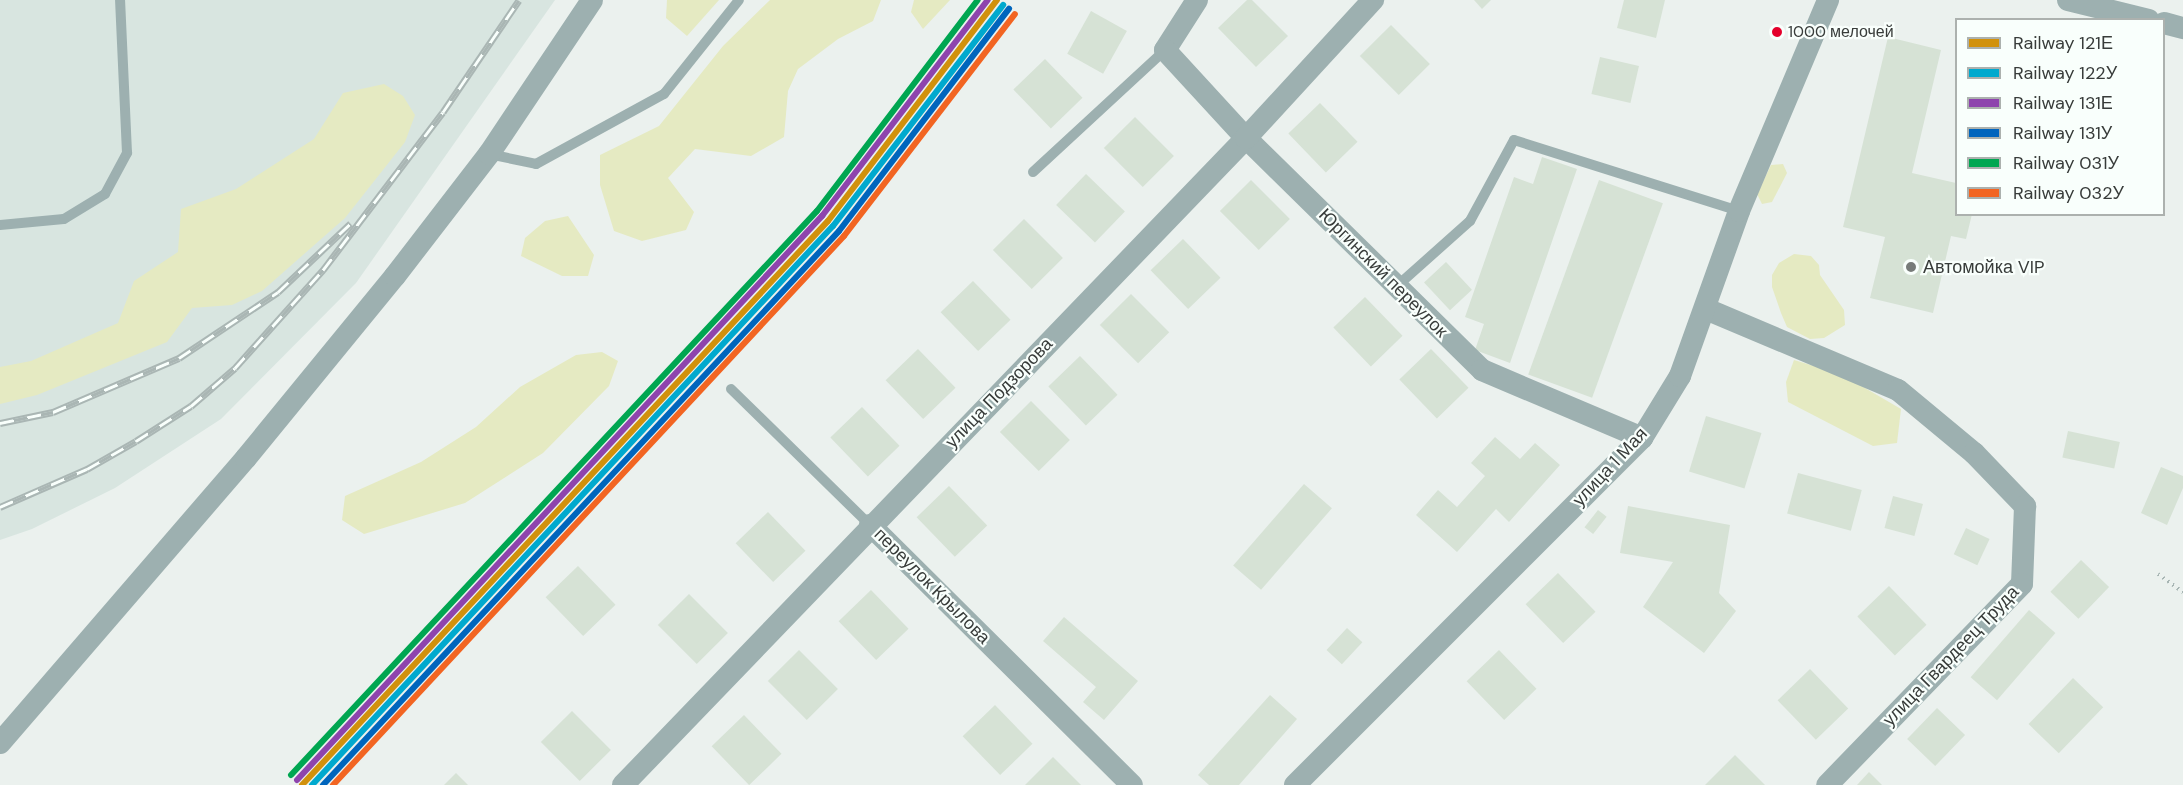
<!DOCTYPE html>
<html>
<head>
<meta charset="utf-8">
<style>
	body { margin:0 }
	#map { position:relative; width:2183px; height:785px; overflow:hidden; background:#ebf1ee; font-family:"DM Sans",sans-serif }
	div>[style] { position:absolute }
	.built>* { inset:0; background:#d8e5e0 }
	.green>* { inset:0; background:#e5eac2 }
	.building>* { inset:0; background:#d6e2d5; transform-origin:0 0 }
	.path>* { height:4px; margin-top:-2px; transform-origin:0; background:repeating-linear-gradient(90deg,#a7b5b3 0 1.5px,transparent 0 6px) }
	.lane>* { height:10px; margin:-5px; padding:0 5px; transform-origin:5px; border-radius:5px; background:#9db0b0 }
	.street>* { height:22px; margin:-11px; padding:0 11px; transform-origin:11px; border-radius:11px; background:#9db0b0 }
	.rail>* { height:7px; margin-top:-3.5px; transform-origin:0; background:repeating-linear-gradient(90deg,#f9fffc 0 14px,#aab6b4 0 28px); box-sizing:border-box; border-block:2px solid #aab6b4 }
	.rail-1>* { height:6px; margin:-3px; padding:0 3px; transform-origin:3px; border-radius:3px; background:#d1910c }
	.rail-2>* { height:6px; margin:-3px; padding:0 3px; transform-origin:3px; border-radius:3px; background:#00a9ce }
	.rail-3>* { height:6px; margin:-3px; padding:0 3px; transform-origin:3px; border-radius:3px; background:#8e44ad }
	.rail-4>* { height:6px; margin:-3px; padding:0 3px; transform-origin:3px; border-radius:3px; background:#0065bd }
	.rail-5>* { height:6px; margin:-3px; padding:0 3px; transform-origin:3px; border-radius:3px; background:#00a651 }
	.rail-6>* { height:6px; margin:-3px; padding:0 3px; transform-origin:3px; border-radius:3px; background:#f26522 }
	.dots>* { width:16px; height:16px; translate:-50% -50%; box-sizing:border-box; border:3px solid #f9fffc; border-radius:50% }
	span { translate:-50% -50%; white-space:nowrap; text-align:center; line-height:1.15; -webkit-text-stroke:4.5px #f9fffc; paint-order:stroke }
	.bus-label { font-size:16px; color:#383c3a }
	.left { translate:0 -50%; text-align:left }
	.poi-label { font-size:18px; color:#383c3a }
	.street-label { font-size:18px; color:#383c3a }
	.legend { position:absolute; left:1955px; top:18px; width:210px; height:198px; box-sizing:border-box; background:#f9fffc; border:2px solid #acb1ae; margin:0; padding:8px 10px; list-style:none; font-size:18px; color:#383c3a }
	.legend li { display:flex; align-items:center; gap:12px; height:30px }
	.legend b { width:30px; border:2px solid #acb1ae }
</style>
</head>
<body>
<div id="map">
	<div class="built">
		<i style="clip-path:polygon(0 0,555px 0,356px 283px,221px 419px,115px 488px,32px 529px,0 540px)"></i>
	</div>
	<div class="green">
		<i style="clip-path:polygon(667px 0,719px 0,687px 36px,666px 18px)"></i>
		<i style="clip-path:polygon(770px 0,881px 0,873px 21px,838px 39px,798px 69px,788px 91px,784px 137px,751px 156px,695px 149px,668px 178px,694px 212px,686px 230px,642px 241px,614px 231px,600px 185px,600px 155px,659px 126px,723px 46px)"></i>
		<i style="clip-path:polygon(914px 0,950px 0,923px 29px,911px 12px)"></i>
		<i style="clip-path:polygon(384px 84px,403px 96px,415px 115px,405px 142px,345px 218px,262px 291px,232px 305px,192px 308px,167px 342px,37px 395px,0 404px,0 367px,31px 361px,118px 323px,134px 281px,178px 252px,181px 209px,236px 189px,314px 139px,343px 93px)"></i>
		<i style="clip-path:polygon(1783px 164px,1787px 173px,1772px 202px,1762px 204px,1757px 194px,1771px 165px)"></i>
		<i style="clip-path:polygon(568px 216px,594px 255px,588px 276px,562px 276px,521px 256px,525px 238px,545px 221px)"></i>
		<i style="clip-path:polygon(1794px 254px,1811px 256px,1819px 265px,1820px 275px,1844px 310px,1845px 325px,1824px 338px,1810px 339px,1787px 327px,1781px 313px,1772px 287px,1772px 275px,1779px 263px)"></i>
		<i style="clip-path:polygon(602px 352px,618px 361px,609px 386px,543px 453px,465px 503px,364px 534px,342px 520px,345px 496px,421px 462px,476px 427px,520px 387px,576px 355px)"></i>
		<i style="clip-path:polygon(1794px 360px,1841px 374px,1901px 409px,1897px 443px,1873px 446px,1788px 402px,1786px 382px)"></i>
	</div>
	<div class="building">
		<i style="clip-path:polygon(1247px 0,1252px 0,1288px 36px,1256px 67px,1218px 28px)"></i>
		<i style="clip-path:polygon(1474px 0,1491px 0,1482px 9px)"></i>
		<i style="clip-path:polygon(1624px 0,1665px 0,1656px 38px,1617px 28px)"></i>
		<i style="left:1091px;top:11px;width:41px;height:49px;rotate:29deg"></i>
		<i style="left:1391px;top:25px;width:55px;height:44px;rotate:45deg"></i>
		<i style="clip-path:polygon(1888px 37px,1941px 50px,1912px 173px,1956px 183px,1956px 214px,1972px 214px,1966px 239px,1951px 236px,1933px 313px,1870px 298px,1885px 237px,1843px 227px)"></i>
		<i style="left:1600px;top:57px;width:40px;height:38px;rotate:13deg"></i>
		<i style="left:1045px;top:59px;width:54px;height:44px;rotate:46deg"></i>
		<i style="left:1320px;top:103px;width:54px;height:44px;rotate:46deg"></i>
		<i style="left:1135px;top:117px;width:55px;height:44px;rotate:45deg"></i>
		<i style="clip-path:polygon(1542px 157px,1577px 169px,1510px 363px,1475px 350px,1484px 324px,1465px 317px,1514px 177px,1533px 184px)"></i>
		<i style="left:1086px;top:174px;width:54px;height:43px;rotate:44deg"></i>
		<i style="left:1251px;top:180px;width:55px;height:44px;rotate:45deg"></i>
		<i style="left:1599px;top:180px;width:68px;height:207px;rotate:20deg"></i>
		<i style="left:1024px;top:219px;width:55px;height:44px;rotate:45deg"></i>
		<i style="left:1183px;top:239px;width:54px;height:45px;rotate:46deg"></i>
		<i style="left:1446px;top:262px;width:38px;height:30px;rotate:47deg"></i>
		<i style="left:973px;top:281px;width:54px;height:45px;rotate:46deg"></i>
		<i style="left:1131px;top:294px;width:54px;height:44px;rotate:45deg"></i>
		<i style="left:1365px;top:297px;width:54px;height:44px;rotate:46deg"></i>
		<i style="left:918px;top:349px;width:54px;height:45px;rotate:46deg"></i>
		<i style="left:1431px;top:349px;width:54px;height:44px;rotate:46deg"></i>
		<i style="left:1080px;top:356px;width:54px;height:44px;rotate:46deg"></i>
		<i style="left:1031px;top:401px;width:55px;height:44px;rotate:45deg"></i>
		<i style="left:862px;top:407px;width:54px;height:44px;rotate:46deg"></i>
		<i style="left:1706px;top:416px;width:58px;height:58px;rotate:17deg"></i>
		<i style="left:2068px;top:431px;width:53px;height:27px;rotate:12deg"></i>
		<i style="clip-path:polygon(1495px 437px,1520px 459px,1535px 443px,1560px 465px,1509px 522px,1496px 509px,1457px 552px,1416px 515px,1438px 490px,1457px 507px,1485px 476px,1471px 463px)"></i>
		<i style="clip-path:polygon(2161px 467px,2183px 476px,2183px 488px,2167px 525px,2141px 513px)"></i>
		<i style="left:1798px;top:473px;width:66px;height:42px;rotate:15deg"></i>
		<i style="left:1304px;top:484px;width:37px;height:108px;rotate:41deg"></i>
		<i style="left:949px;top:486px;width:55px;height:45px;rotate:46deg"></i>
		<i style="left:1893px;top:496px;width:31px;height:33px;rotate:15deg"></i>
		<i style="clip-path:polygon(1628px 506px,1730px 525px,1719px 593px,1736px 611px,1704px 653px,1643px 607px,1673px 562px,1620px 553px)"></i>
		<i style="left:1598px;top:510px;width:11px;height:22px;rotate:38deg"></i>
		<i style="left:768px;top:512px;width:54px;height:45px;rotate:46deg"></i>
		<i style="left:1966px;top:528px;width:26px;height:29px;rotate:25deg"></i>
		<i style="left:2081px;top:560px;width:39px;height:44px;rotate:44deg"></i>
		<i style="left:578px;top:566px;width:54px;height:45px;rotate:46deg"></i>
		<i style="left:1558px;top:573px;width:54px;height:45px;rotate:46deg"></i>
		<i style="left:1889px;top:586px;width:54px;height:44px;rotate:46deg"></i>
		<i style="left:871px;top:590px;width:54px;height:45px;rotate:46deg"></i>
		<i style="left:689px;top:594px;width:55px;height:44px;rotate:45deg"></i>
		<i style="left:2029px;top:610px;width:35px;height:89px;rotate:41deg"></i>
		<i style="clip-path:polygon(1064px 617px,1138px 681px,1104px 720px,1083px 702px,1096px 687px,1043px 641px)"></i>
		<i style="left:1347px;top:628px;width:21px;height:30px;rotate:43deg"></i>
		<i style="left:799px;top:650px;width:55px;height:44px;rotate:45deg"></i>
		<i style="left:1499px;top:650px;width:54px;height:45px;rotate:46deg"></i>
		<i style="left:1810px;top:669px;width:55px;height:45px;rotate:46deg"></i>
		<i style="left:2073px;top:678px;width:42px;height:64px;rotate:44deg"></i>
		<i style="clip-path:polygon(1270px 695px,1297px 719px,1239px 785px,1209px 785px,1198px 775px)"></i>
		<i style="left:995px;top:705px;width:54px;height:45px;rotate:46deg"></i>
		<i style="left:1937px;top:708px;width:39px;height:43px;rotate:44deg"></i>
		<i style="left:572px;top:711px;width:55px;height:44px;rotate:45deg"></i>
		<i style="left:744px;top:715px;width:54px;height:45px;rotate:46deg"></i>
		<i style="clip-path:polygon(1735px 755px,1765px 785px,1705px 785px)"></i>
		<i style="clip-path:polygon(1053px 757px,1081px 785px,1025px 785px)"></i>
		<i style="clip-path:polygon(1869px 772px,1882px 785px,1857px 785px)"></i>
		<i style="clip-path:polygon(456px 773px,468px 785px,444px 785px)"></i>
	</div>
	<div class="path">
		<i style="left:2158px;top:574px;width:31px;rotate:36deg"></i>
	</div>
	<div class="lane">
		<i style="left:489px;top:154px;width:48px;rotate:12deg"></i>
		<i style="left:536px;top:164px;width:146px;rotate:-28.7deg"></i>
		<i style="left:664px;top:94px;width:120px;rotate:-51.4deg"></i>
		<i style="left:1033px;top:172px;width:180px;rotate:-42.7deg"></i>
		<i style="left:0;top:225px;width:64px;rotate:-5.4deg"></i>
		<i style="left:64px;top:219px;width:48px;rotate:-31.4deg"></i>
		<i style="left:105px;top:194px;width:47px;rotate:-61.8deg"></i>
		<i style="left:127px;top:153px;width:153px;rotate:-92.6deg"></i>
		<i style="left:1397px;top:286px;width:98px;rotate:-41.7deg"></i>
		<i style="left:1470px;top:221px;width:92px;rotate:-61.5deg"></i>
		<i style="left:1514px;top:140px;width:236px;rotate:17.5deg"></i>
		<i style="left:731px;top:389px;width:194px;rotate:44.4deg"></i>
	</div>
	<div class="street">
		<i style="left:1197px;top:0;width:59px;rotate:122.6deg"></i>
		<i style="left:1165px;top:50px;width:120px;rotate:47.4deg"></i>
		<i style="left:1246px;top:138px;width:331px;rotate:44.5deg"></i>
		<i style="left:1482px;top:370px;width:174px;rotate:23deg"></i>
		<i style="left:2068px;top:0;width:83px;rotate:13.9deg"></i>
		<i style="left:2164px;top:23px;width:20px;rotate:15deg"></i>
		<i style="left:1706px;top:309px;width:208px;rotate:22.9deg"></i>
		<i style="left:1898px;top:390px;width:99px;rotate:39.7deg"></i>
		<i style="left:1974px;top:453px;width:74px;rotate:46.1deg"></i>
		<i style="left:2025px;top:506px;width:78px;rotate:92.2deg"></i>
		<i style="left:2022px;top:584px;width:280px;rotate:134.1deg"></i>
		<i style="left:870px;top:525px;width:369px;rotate:44.8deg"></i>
		<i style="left:0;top:743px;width:376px;rotate:-49.2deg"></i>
		<i style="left:246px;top:458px;width:235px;rotate:-50.7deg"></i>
		<i style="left:395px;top:276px;width:154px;rotate:-52.4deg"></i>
		<i style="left:489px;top:154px;width:185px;rotate:-56.2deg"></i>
		<i style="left:623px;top:785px;width:898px;rotate:-46.08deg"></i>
		<i style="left:1246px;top:138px;width:188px;rotate:-47.4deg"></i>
		<i style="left:1295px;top:785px;width:491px;rotate:-45deg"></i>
		<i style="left:1642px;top:438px;width:73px;rotate:-58.5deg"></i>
		<i style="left:1680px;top:376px;width:175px;rotate:-70.3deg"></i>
		<i style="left:1739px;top:211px;width:229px;rotate:-67.1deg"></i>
	</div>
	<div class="rail">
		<i style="left:0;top:423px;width:54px;rotate:-11.7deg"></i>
		<i style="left:53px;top:412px;width:137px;rotate:-23.2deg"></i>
		<i style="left:179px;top:358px;width:119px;rotate:-33.7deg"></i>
		<i style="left:278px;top:292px;width:100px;rotate:-43.4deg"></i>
		<i style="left:0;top:507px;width:95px;rotate:-23.6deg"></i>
		<i style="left:87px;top:469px;width:56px;rotate:-29.7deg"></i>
		<i style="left:136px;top:441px;width:65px;rotate:-32.5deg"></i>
		<i style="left:191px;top:406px;width:58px;rotate:-40.8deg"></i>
		<i style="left:235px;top:368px;width:132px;rotate:-48.1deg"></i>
		<i style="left:323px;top:270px;width:198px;rotate:-52.8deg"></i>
		<i style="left:443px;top:112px;width:135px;rotate:-55.8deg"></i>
	</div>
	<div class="rail-1">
		<i style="left:302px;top:785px;width:771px;rotate:-47deg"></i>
		<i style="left:828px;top:221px;width:278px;rotate:-52.6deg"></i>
	</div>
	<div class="rail-2">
		<i style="left:312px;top:785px;width:764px;rotate:-47.02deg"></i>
		<i style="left:833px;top:226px;width:279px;rotate:-52.4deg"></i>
	</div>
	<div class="rail-3">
		<i style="left:297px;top:780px;width:771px;rotate:-47.05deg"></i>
		<i style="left:822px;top:216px;width:272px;rotate:-52.5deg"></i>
	</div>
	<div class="rail-4">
		<i style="left:323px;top:785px;width:757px;rotate:-47.03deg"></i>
		<i style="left:839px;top:231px;width:280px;rotate:-52.6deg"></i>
	</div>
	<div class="rail-5">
		<i style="left:291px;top:775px;width:771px;rotate:-47deg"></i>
		<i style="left:817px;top:211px;width:265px;rotate:-52.7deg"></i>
	</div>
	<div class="rail-6">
		<i style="left:333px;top:785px;width:750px;rotate:-47.05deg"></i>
		<i style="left:844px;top:236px;width:280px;rotate:-52.4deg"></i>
	</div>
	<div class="dots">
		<i style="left:1777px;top:32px;background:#e4002b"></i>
		<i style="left:1911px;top:267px;background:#777b79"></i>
	</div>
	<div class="bus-label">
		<span class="left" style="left:1788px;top:32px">1000 мелочей</span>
	</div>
	<div class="poi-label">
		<span class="left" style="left:1923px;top:267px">Автомойка VIP</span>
	</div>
	<div class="street-label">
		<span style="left:1383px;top:273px;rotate:45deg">Юргинский переулок</span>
		<span style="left:999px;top:393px;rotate:-46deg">улица Подзорова</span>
		<span style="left:1610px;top:467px;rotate:-47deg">улица 1 Мая</span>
		<span style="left:932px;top:586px;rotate:45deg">переулок Крылова</span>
		<span style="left:1951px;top:656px;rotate:-46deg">улица Гвардеец Труда</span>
	</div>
	<ul class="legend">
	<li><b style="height:8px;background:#d1910c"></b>Railway 121Е</li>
	<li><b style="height:8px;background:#00a9ce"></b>Railway 122У</li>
	<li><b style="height:8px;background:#8e44ad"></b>Railway 131Е</li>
	<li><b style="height:8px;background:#0065bd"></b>Railway 131У</li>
	<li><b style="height:8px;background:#00a651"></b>Railway 031У</li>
	<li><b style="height:8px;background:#f26522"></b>Railway 032У</li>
	</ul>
</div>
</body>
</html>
